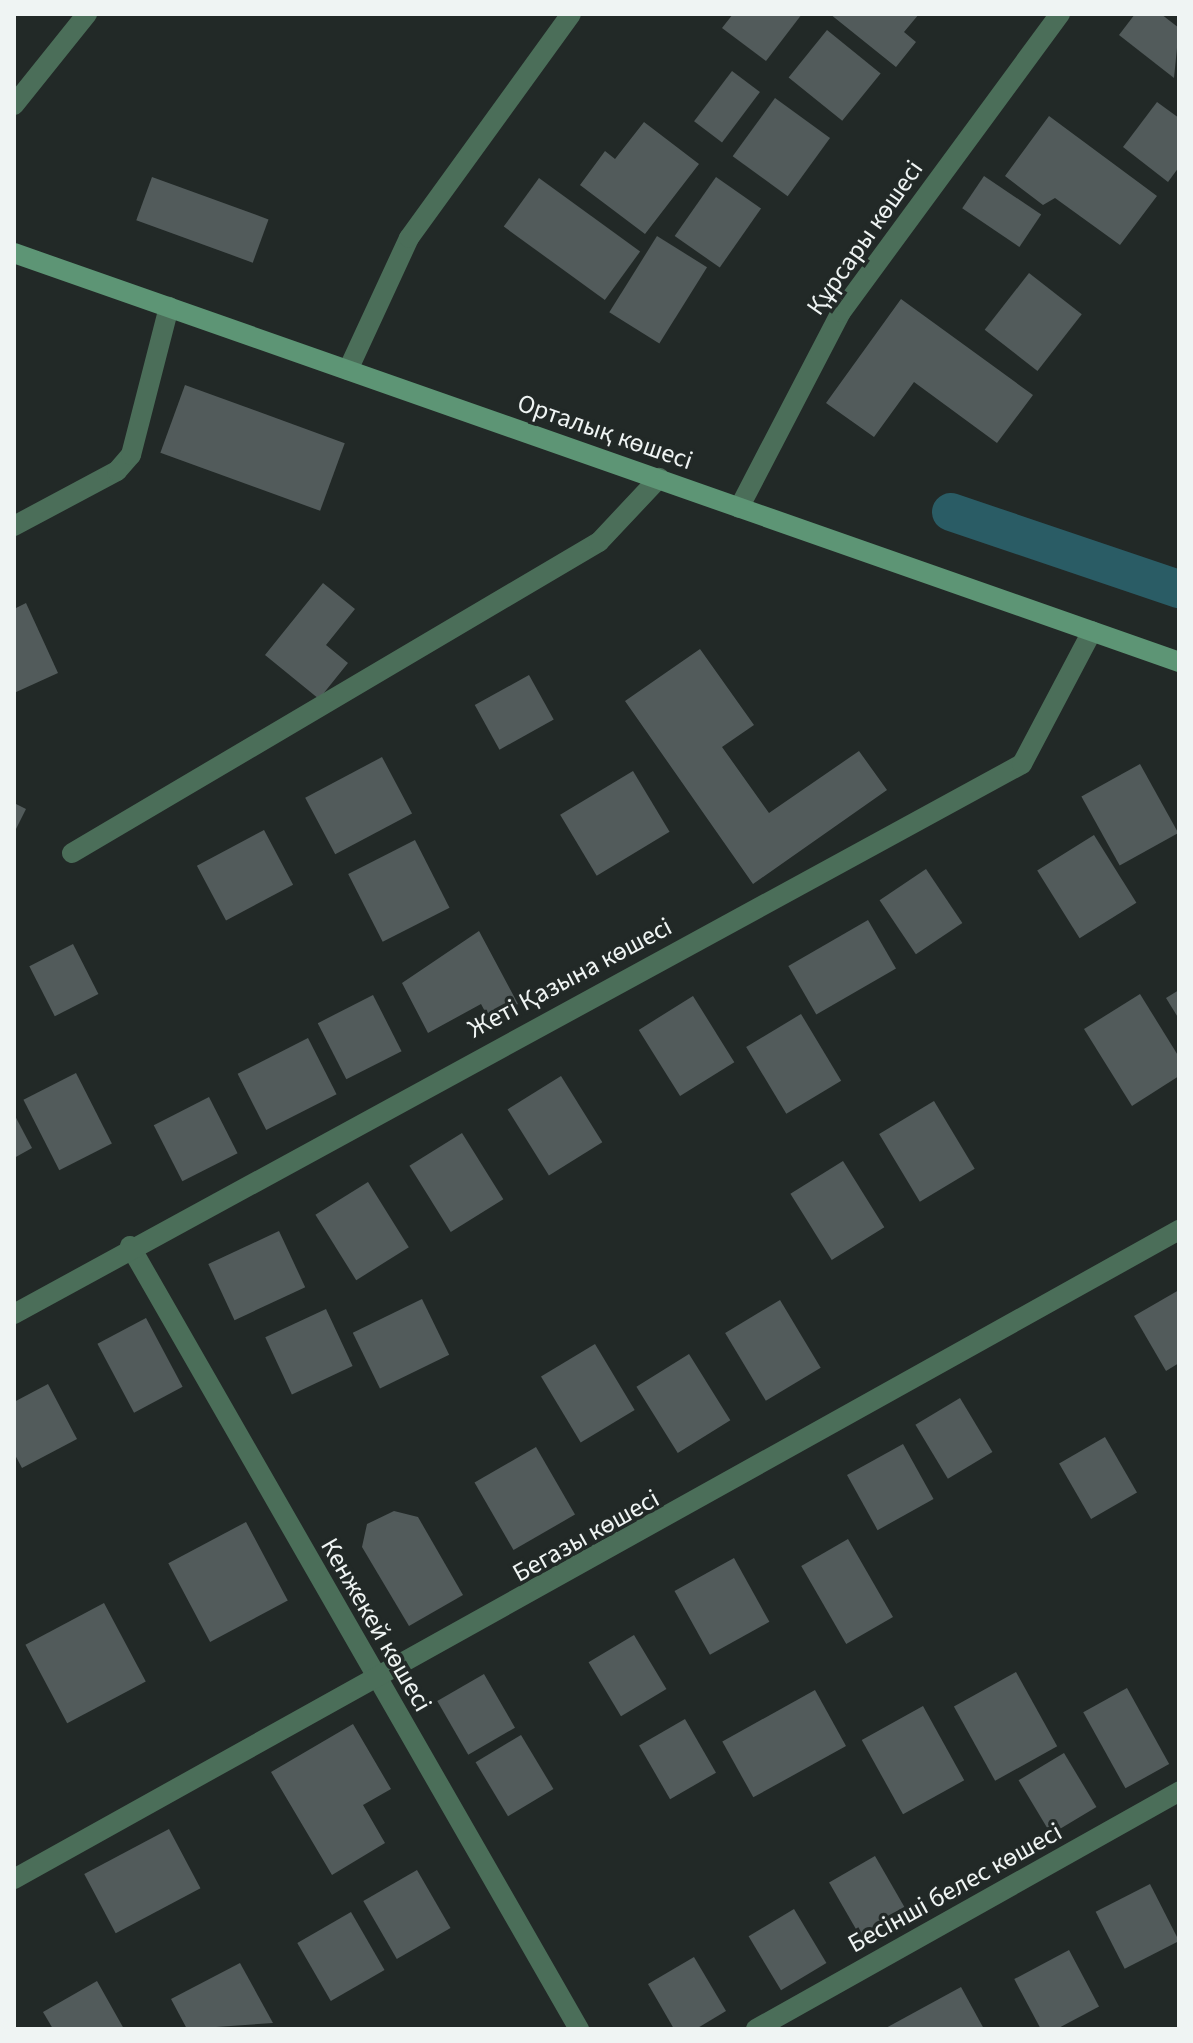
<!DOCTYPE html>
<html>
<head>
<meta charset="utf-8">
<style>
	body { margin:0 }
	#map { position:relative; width:1193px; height:2043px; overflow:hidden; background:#222927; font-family:"Source Sans 3",sans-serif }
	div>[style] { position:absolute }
	.canal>* { height:38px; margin:-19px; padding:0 19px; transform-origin:19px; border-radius:19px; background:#2a5c65 }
	.building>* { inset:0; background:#525b5b; transform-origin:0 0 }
	.street>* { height:20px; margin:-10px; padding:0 10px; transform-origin:10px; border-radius:10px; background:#4b6e59 }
	.secondary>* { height:20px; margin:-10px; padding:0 10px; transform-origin:10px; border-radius:10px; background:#5d9575 }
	span { translate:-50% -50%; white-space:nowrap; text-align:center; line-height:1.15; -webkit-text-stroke:7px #222927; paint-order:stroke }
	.street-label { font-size:26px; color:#eff4f3 }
	.frame { position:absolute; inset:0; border:16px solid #eff4f3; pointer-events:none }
</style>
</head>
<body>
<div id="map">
	<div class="canal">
		<i style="left:951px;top:512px;width:241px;rotate:18.7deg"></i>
	</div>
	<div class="building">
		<i style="clip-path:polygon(733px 14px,802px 14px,766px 61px,722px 28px)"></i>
		<i style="clip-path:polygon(830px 14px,919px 14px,904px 32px,916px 42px,896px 67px)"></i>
		<i style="clip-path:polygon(1135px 14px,1161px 14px,1179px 28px,1174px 78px,1119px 35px)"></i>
		<i style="left:827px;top:30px;width:69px;height:61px;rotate:39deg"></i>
		<i style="left:732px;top:71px;width:35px;height:63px;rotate:37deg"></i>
		<i style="left:775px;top:98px;width:68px;height:72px;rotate:36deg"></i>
		<i style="clip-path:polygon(1157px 102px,1179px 118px,1179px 167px,1168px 182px,1123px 147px)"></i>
		<i style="clip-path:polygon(1049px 116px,1157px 196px,1120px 245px,1055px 198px,1043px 205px,1005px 176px)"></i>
		<i style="clip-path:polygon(644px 122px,699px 164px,645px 234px,580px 185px,605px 151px,615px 159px)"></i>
		<i style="left:984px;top:176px;width:69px;height:39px;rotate:34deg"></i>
		<i style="left:152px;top:177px;width:124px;height:46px;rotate:20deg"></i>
		<i style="left:716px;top:177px;width:55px;height:72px;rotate:35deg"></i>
		<i style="left:539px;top:178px;width:125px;height:60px;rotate:36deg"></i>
		<i style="left:657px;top:236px;width:59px;height:90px;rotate:32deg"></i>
		<i style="left:1029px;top:273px;width:67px;height:72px;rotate:38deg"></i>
		<i style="clip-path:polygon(901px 299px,1033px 395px,997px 443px,914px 382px,874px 437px,826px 403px)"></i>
		<i style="left:185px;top:385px;width:170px;height:72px;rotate:20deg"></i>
		<i style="clip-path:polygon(323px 583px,355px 609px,326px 645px,348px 663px,319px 699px,265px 655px)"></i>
		<i style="clip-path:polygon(26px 603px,58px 673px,14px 693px,14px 609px)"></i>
		<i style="clip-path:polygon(700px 649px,754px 725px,722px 747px,769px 813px,859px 751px,887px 790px,753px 884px,625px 701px)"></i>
		<i style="left:529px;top:675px;width:51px;height:62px;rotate:61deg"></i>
		<i style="left:382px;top:757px;width:64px;height:87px;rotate:62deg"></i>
		<i style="left:1140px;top:764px;width:79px;height:67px;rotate:61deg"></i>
		<i style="left:633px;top:771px;width:71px;height:85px;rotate:59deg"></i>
		<i style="clip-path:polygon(14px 803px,26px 809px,14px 833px)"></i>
		<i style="left:264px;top:830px;width:62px;height:76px;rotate:62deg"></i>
		<i style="left:1094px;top:835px;width:80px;height:67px;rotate:58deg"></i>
		<i style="left:415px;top:840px;width:76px;height:75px;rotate:63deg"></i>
		<i style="left:926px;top:869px;width:65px;height:56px;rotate:56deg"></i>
		<i style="left:868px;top:920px;width:56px;height:92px;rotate:60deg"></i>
		<i style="clip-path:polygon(479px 931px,518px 1004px,489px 1019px,481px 1004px,428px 1033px,402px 983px)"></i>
		<i style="left:73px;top:944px;width:56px;height:49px;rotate:63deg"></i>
		<i style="clip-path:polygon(1179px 990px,1179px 1019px,1166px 998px)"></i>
		<i style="clip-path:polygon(1140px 994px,1179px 1057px,1179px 1076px,1132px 1106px,1084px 1029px)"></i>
		<i style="left:373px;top:995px;width:63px;height:62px;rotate:63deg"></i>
		<i style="left:693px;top:996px;width:78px;height:64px;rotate:58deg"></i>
		<i style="left:801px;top:1014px;width:78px;height:64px;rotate:59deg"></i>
		<i style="left:308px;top:1038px;width:63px;height:79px;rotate:63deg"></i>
		<i style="left:76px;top:1073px;width:79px;height:59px;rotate:63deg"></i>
		<i style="left:561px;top:1076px;width:78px;height:63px;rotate:58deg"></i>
		<i style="left:209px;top:1097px;width:63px;height:62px;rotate:63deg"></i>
		<i style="left:934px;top:1101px;width:79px;height:64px;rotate:59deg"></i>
		<i style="clip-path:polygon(14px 1114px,32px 1148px,14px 1158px)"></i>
		<i style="left:462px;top:1133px;width:78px;height:62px;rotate:58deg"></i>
		<i style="left:843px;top:1161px;width:78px;height:62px;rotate:58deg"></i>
		<i style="left:368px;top:1182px;width:77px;height:62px;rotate:58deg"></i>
		<i style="left:279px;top:1231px;width:62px;height:78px;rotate:65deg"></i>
		<i style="clip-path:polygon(1179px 1290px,1179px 1363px,1166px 1371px,1134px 1316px)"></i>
		<i style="left:422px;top:1299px;width:62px;height:77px;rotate:64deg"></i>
		<i style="left:780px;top:1300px;width:79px;height:64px;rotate:59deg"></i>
		<i style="left:326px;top:1309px;width:63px;height:67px;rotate:65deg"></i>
		<i style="left:146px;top:1318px;width:78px;height:55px;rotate:62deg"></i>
		<i style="left:595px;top:1344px;width:77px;height:63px;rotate:59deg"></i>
		<i style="left:689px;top:1354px;width:78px;height:62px;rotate:58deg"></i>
		<i style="clip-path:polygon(48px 1384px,77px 1439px,22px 1468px,14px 1453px,14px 1402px)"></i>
		<i style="left:960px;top:1398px;width:63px;height:52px;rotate:59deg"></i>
		<i style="left:1105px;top:1437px;width:64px;height:53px;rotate:60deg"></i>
		<i style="left:903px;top:1444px;width:63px;height:64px;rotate:61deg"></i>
		<i style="left:536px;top:1447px;width:78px;height:71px;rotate:60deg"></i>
		<i style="clip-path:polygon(394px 1511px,418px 1517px,463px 1595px,409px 1626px,362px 1547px,367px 1524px)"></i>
		<i style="left:246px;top:1522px;width:89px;height:88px;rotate:62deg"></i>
		<i style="left:848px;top:1539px;width:90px;height:54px;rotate:60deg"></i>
		<i style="left:734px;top:1558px;width:73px;height:68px;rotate:61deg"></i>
		<i style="left:104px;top:1603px;width:89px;height:89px;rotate:62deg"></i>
		<i style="left:634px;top:1635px;width:63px;height:53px;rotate:59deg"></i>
		<i style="left:1016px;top:1672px;width:85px;height:71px;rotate:61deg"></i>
		<i style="left:484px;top:1674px;width:62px;height:54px;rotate:60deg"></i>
		<i style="left:1127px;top:1688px;width:87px;height:50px;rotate:61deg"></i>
		<i style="left:815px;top:1690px;width:64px;height:106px;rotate:61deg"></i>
		<i style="left:923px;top:1706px;width:85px;height:70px;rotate:61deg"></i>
		<i style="left:685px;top:1719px;width:62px;height:53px;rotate:60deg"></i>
		<i style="clip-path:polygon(353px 1724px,391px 1789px,363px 1805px,385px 1843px,332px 1875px,271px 1772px)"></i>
		<i style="left:521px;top:1735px;width:63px;height:53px;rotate:59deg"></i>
		<i style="left:1064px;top:1753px;width:63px;height:53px;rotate:59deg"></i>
		<i style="left:169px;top:1829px;width:67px;height:96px;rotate:62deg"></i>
		<i style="left:875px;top:1856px;width:64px;height:53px;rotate:60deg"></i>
		<i style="left:417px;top:1870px;width:67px;height:62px;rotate:60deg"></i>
		<i style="left:1150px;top:1884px;width:64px;height:61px;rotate:63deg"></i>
		<i style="left:794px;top:1909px;width:63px;height:53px;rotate:59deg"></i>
		<i style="left:351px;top:1912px;width:67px;height:62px;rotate:60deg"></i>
		<i style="left:1069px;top:1950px;width:64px;height:62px;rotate:62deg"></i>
		<i style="clip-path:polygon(694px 1957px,726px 2011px,696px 2029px,674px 2029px,648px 1984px)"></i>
		<i style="clip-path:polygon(240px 1963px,273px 2023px,187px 2029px,171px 1999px)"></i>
		<i style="clip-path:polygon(97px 1981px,124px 2029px,53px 2029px,43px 2012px)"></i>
		<i style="clip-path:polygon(961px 1987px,984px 2029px,884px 2029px)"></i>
	</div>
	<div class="street">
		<i style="left:14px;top:105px;width:117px;rotate:-51.3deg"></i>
		<i style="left:348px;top:370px;width:145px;rotate:-65.2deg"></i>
		<i style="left:409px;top:238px;width:276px;rotate:-54.1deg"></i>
		<i style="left:739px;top:508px;width:221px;rotate:-62.5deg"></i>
		<i style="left:841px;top:312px;width:370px;rotate:-53.7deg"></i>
		<i style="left:14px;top:526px;width:117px;rotate:-28.1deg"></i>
		<i style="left:117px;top:471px;width:21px;rotate:-49deg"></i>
		<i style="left:131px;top:455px;width:153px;rotate:-75.6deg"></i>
		<i style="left:72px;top:853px;width:612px;rotate:-30.55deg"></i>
		<i style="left:599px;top:542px;width:88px;rotate:-46.8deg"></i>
		<i style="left:130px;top:1246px;width:903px;rotate:60.17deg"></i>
		<i style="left:14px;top:1314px;width:1148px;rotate:-28.62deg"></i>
		<i style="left:1022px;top:764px;width:150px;rotate:-62.2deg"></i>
		<i style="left:14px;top:1879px;width:1334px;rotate:-29.12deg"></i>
		<i style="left:756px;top:2029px;width:485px;rotate:-29.3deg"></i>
	</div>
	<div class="secondary">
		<i style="left:14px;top:253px;width:1235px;rotate:19.34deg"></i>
	</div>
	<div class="street-label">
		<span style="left:865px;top:238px;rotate:-55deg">Құрсары көшесі</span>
		<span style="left:605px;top:432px;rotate:19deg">Орталық көшесі</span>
		<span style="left:570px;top:978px;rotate:-28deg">Жеті Қазына көшесі</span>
		<span style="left:586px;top:1536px;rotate:-29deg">Бегазы көшесі</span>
		<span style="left:376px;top:1625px;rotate:60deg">Кенжекей көшесі</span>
		<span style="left:955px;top:1888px;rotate:-29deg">Бесінші белес көшесі</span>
	</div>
	<div class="frame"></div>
</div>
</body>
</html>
